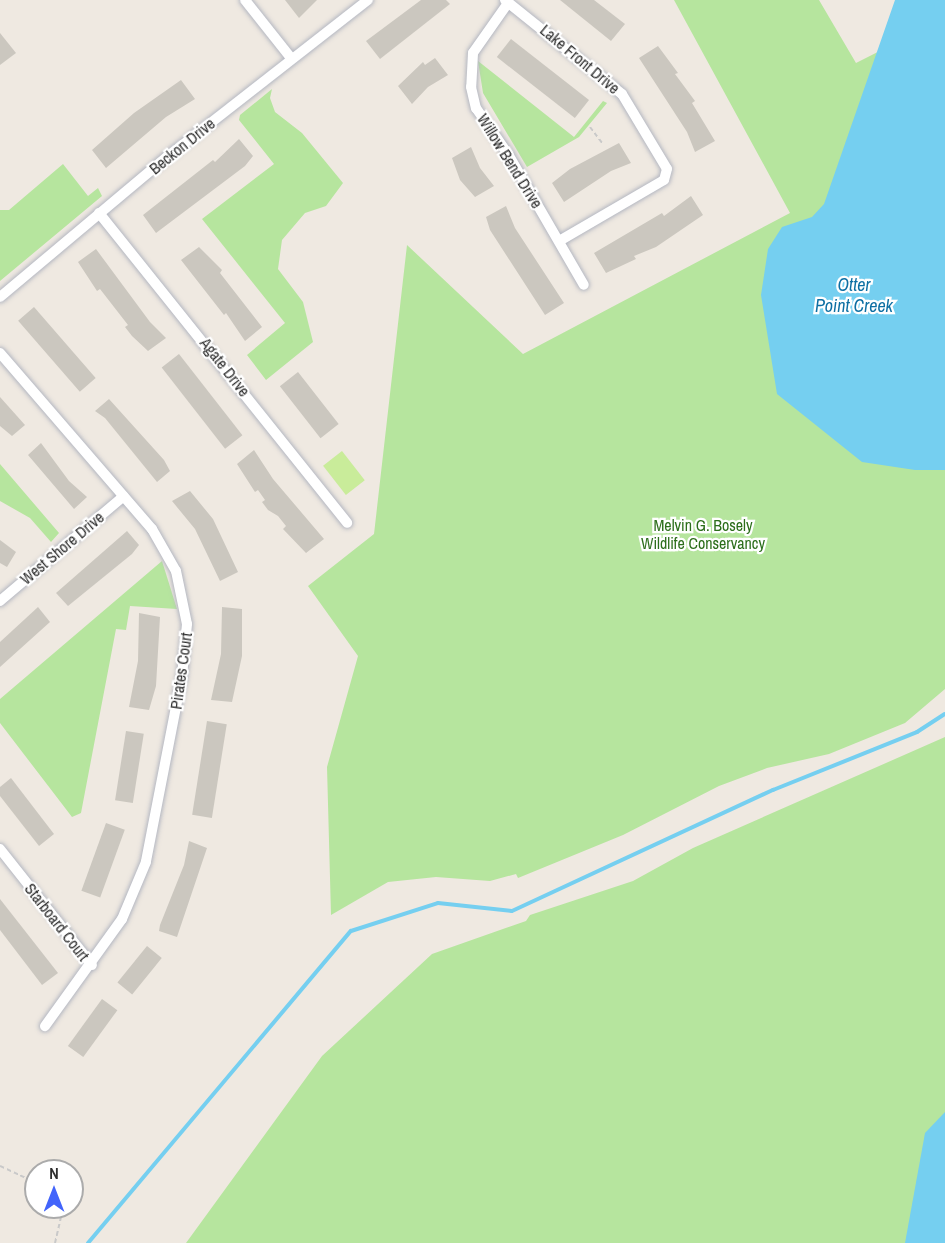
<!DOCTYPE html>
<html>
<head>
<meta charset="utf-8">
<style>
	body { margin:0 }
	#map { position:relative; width:945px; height:1243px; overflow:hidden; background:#efe9e1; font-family:"Archivo Narrow",sans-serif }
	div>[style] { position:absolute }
	.green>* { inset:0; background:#b6e59e }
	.pitch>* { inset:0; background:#c9ec9a; transform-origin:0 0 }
	.water>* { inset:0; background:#75cff0 }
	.stream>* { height:4px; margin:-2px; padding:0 2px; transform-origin:2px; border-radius:2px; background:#75cff0 }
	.building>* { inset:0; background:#cbc7bf; transform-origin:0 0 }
	.path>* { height:2px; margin-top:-1px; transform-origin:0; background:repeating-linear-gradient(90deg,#c9c9c9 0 4.5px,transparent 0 7.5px) }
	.roads { filter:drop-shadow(0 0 2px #b4b7c1) drop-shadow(0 0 2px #b4b7c1) }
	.street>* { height:10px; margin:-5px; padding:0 5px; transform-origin:5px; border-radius:5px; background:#fff }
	span { translate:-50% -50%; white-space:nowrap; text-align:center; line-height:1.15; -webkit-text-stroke:4.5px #fff; paint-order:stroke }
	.street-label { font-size:16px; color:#2e2e2e }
	.park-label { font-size:16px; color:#2c6e1b }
	.water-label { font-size:18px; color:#0d6fa3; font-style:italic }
	.north { position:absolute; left:24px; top:1159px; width:60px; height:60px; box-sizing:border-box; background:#fff; border:2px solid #ababab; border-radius:50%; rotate:0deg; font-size:16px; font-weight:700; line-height:24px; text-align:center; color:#2e2e2e }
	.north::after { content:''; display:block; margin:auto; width:21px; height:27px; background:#4264fb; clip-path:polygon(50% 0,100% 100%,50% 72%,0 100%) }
</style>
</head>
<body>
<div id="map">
	<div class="green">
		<i style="clip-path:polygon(674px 0,819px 0,856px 63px,945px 18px,945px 689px,905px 723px,829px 754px,767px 768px,719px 786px,623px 835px,518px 878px,516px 874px,490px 881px,436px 877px,388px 882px,331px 915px,327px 767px,358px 656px,308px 586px,374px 534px,407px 245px,523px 354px,790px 213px)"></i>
		<i style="clip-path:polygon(478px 61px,574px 137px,603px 101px,607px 103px,579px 137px,527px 167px,483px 93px)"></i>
		<i style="clip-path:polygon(272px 89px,270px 98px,275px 112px,302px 133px,343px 183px,326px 206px,305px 213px,282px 240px,278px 269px,303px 302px,313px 342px,266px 380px,247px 355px,285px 323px,202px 219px,274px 164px,239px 120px,240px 115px)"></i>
		<i style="clip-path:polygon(63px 164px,88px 196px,98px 188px,102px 196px,0 281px,0 210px,9px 210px)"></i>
		<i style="clip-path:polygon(0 464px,59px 533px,51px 542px,30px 518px,0 501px)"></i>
		<i style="clip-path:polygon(162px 561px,177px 609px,130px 606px,126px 630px,116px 629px,81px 813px,72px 817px,0 723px,0 699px)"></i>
		<i style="clip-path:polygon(945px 737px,945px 1243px,186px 1243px,322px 1056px,432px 954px,526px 921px,530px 915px,633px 881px,693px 848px)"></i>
	</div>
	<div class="pitch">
		<i style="left:342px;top:451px;width:37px;height:24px;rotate:52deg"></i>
	</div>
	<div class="water">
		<i style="clip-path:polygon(895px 0,945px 0,945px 470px,915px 470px,862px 462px,777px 394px,761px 295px,768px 249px,782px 227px,812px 217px,824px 204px)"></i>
		<i style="clip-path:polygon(945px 1112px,945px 1243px,905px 1243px,925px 1133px)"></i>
	</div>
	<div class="stream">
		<i style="left:88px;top:1243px;width:408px;rotate:-49.9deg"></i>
		<i style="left:351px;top:931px;width:91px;rotate:-17.8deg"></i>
		<i style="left:438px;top:903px;width:74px;rotate:6.2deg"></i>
		<i style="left:512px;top:911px;width:288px;rotate:-24.9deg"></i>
		<i style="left:773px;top:790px;width:155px;rotate:-21.9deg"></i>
		<i style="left:917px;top:732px;width:33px;rotate:-33deg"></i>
	</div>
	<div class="building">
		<i style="clip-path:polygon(285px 0,317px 0,299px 18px)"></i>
		<i style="clip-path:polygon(421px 0,446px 0,450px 4px,380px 59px,366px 41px)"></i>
		<i style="clip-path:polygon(560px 0,594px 0,625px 24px,611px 41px)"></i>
		<i style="clip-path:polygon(0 33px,16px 53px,0 65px)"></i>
		<i style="left:511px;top:39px;width:99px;height:23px;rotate:38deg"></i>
		<i style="clip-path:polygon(658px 46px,678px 73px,675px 74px,695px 101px,692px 103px,715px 141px,695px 152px,687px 132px,639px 58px)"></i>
		<i style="clip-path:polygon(435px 58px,448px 75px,428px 87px,412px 104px,398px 86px,423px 62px,425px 65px)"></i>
		<i style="clip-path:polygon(181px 80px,195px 99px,166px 117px,106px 168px,92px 150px,134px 113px)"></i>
		<i style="clip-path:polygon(239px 139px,253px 156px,245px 166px,156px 233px,143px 215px,213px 160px,215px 162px)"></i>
		<i style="clip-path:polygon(619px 143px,631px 163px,611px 171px,564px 202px,552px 183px,570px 169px)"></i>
		<i style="clip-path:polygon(471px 147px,480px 168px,494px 186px,475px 197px,460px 180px,452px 158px)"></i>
		<i style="clip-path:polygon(691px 196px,703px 215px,656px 247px,634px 256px,636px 259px,606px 273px,594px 253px,662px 213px,664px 216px)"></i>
		<i style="clip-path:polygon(506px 206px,515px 228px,564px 303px,545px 315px,490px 230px,486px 217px)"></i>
		<i style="clip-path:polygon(199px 247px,222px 270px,220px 273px,262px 327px,245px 341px,226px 313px,224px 315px,181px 260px)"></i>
		<i style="clip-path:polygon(96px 249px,150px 322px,166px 338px,148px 351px,132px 336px,125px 327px,128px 325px,100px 289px,97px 291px,78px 262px)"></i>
		<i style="left:34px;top:307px;width:94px;height:21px;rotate:49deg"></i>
		<i style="left:179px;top:354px;width:103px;height:22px;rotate:52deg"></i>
		<i style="left:298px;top:372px;width:66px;height:23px;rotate:52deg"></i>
		<i style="clip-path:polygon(0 397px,25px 425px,12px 436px,0 426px)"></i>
		<i style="clip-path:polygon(109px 399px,164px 460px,170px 471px,157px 482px,105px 418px,95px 411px)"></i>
		<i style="clip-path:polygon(41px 443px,69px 481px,87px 497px,74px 509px,28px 455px)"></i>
		<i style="clip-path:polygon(254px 450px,273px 479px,324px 539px,306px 553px,283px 529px,286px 526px,278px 516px,268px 510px,262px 502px,265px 500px,258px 490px,255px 492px,237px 464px)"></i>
		<i style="clip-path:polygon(190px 491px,213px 519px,238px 572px,220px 581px,195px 529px,172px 501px)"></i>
		<i style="clip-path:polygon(127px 531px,139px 545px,132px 554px,68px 606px,56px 593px)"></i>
		<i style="clip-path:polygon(0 540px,16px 552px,7px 567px,0 563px)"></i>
		<i style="clip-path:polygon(38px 607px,50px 622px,0 667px,0 642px)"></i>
		<i style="clip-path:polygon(222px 607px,242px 609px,242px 656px,232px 702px,211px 700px,221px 654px)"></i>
		<i style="clip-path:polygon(139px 613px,160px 617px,156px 686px,149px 710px,129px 707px,138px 661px)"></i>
		<i style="left:207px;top:721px;width:20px;height:95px;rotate:9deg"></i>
		<i style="left:126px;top:731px;width:18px;height:70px;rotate:9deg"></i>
		<i style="clip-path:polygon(11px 778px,54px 834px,39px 846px,0 796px,0 787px)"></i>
		<i style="left:106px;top:823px;width:20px;height:72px;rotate:20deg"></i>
		<i style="clip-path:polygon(189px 841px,207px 848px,177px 937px,159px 931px,160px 925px,184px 865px)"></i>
		<i style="clip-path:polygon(0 899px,58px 973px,42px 985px,0 930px)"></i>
		<i style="left:147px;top:946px;width:19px;height:47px;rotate:39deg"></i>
		<i style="left:102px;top:999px;width:19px;height:58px;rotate:36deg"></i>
	</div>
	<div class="path">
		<i style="left:590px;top:127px;width:20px;rotate:53deg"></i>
		<i style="left:0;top:1166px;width:40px;rotate:25deg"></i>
		<i style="left:55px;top:1243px;width:37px;rotate:-77deg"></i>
	</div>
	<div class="roads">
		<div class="street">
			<i style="left:245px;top:0;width:74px;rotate:51.6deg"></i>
			<i style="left:505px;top:0;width:150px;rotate:38.8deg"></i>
			<i style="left:622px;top:94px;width:87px;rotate:59deg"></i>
			<i style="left:667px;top:169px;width:11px;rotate:105deg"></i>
			<i style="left:664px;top:180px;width:121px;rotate:149.8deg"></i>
			<i style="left:508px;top:3px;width:61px;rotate:125deg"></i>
			<i style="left:473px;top:53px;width:34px;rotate:93deg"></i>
			<i style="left:471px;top:87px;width:22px;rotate:77deg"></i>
			<i style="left:476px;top:108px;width:56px;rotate:55.2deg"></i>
			<i style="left:508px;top:154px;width:151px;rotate:59.9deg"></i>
			<i style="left:99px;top:213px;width:397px;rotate:51.3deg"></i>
			<i style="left:0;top:297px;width:218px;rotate:-40deg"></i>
			<i style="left:167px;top:157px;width:255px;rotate:-38deg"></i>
			<i style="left:0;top:353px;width:233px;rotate:49.2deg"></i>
			<i style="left:152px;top:529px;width:48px;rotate:60.3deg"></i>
			<i style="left:176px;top:571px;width:54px;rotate:78.3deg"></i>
			<i style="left:187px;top:624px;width:52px;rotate:95.5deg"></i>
			<i style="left:182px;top:676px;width:189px;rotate:101deg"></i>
			<i style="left:146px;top:862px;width:62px;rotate:112.8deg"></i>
			<i style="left:122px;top:919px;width:132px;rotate:125.7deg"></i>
			<i style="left:0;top:601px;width:162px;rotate:-40.3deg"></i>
			<i style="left:0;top:849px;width:148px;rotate:51.6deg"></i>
		</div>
	</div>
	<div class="street-label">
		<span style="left:580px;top:59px;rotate:40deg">Lake Front Drive</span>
		<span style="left:182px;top:146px;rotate:-39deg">Beckon Drive</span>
		<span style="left:510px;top:161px;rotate:58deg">Willow Bend Drive</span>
		<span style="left:225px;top:367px;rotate:52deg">Agate Drive</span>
		<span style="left:62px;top:548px;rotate:-40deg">West Shore Drive</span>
		<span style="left:181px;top:671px;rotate:-82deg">Pirates Court</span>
		<span style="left:57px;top:922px;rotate:52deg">Starboard Court</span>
	</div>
	<div class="park-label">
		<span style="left:703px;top:534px">Melvin G. Bosely<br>Wildlife Conservancy</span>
	</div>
	<div class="water-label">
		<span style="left:854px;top:296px">Otter<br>Point Creek</span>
	</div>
	<div class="north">N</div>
</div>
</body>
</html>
